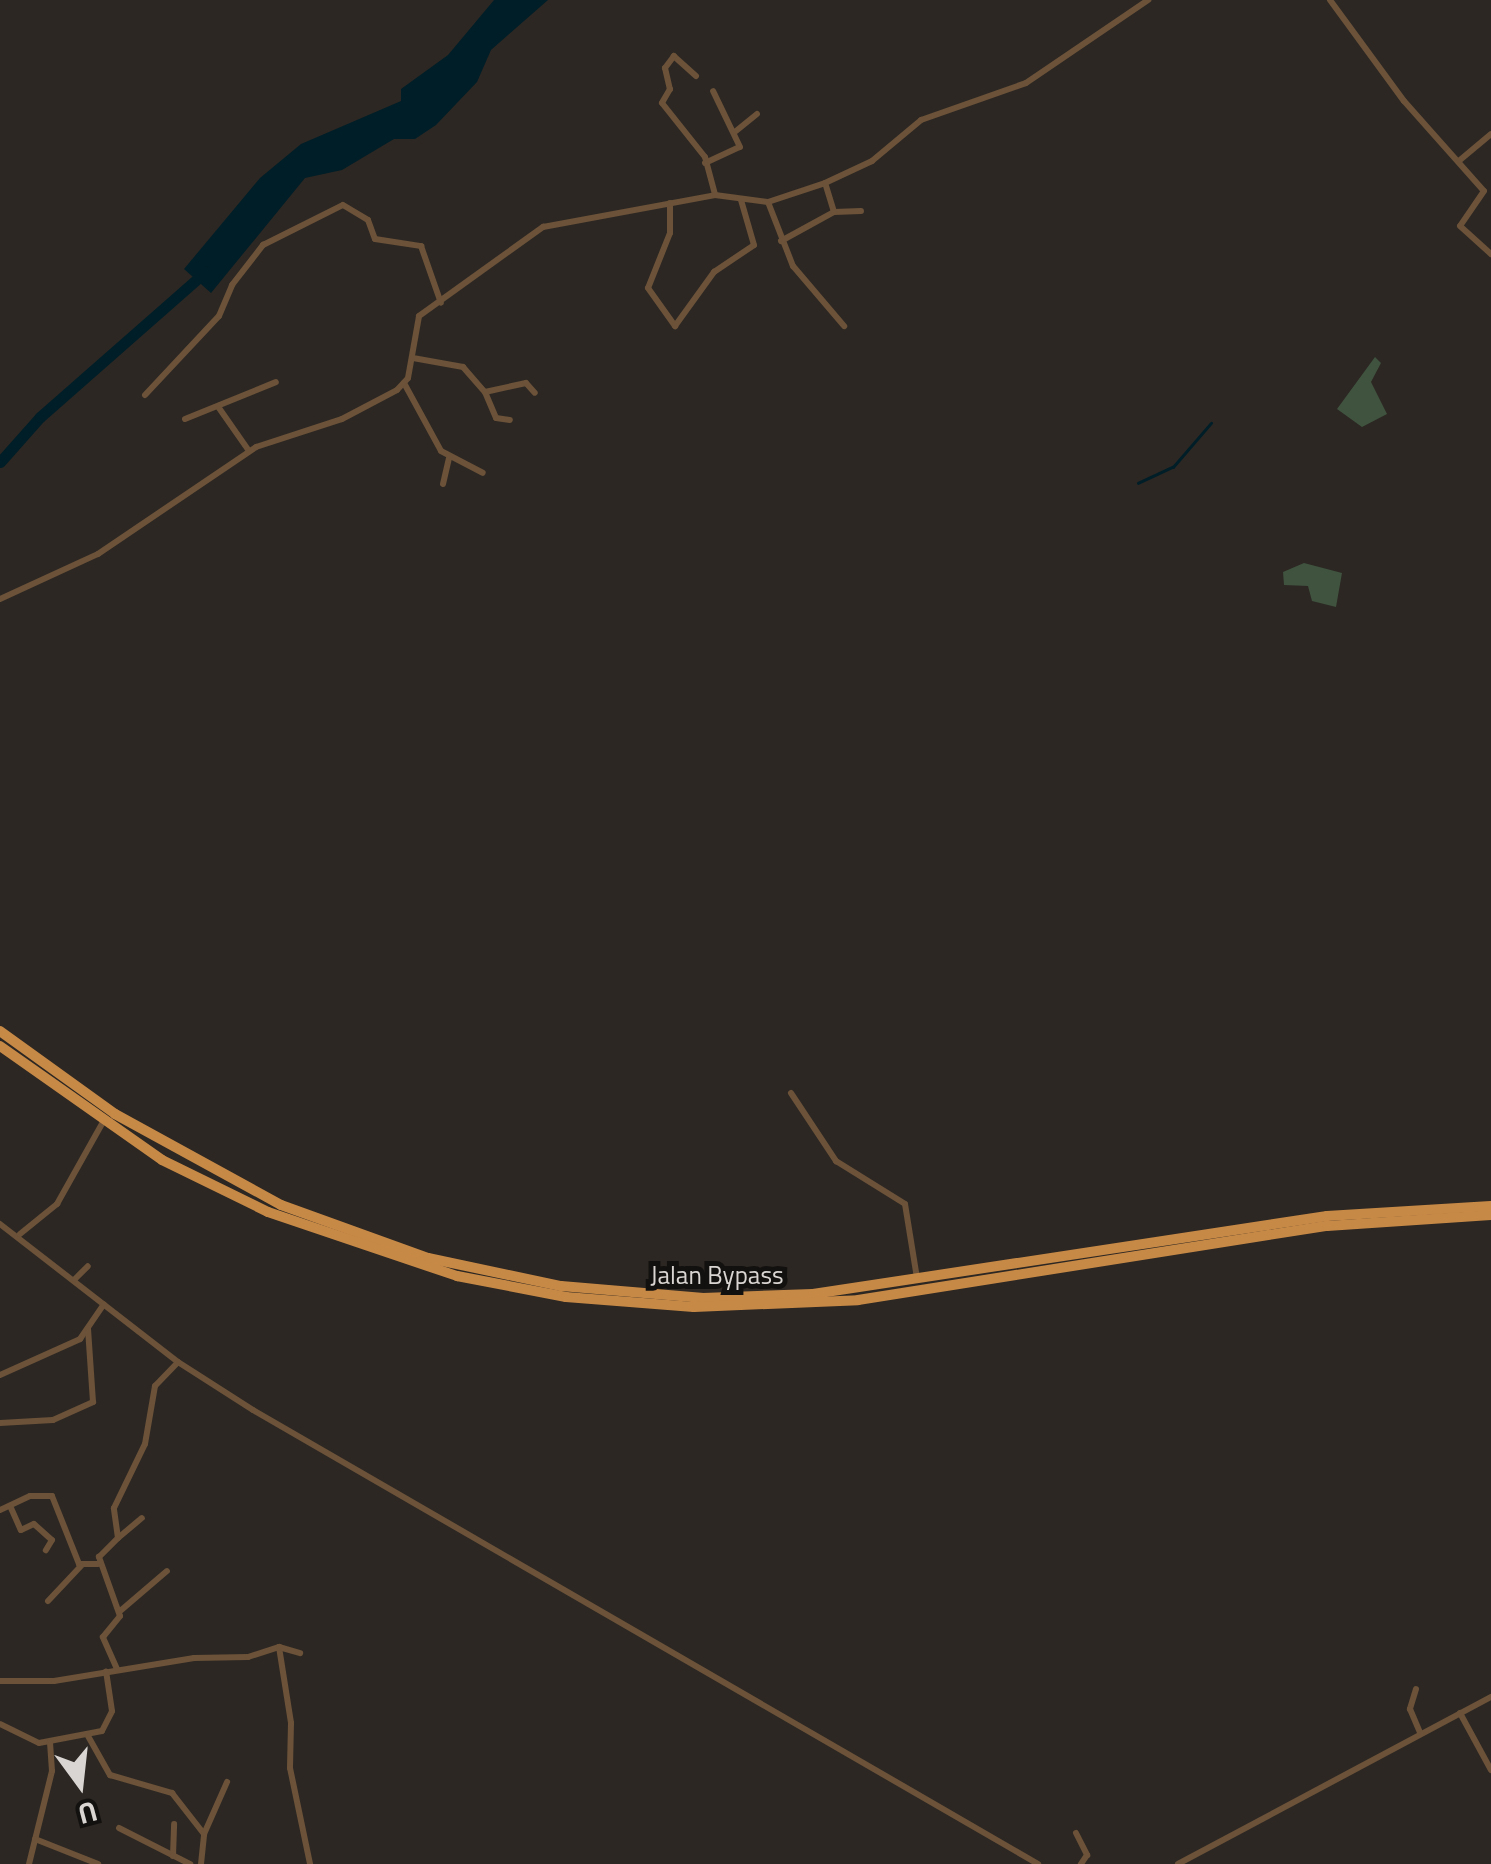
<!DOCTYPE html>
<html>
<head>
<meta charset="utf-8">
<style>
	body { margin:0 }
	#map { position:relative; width:1491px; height:1864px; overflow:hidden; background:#2c2723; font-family:"Titillium Web",sans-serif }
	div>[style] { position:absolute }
	.green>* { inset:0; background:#3f533f }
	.water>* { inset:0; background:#001e27 }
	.stream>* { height:2.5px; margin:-1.25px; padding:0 1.25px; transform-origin:1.25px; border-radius:1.25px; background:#001e27 }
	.river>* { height:11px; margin:-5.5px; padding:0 5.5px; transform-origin:5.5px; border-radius:5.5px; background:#001e27 }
	.minor>* { height:6px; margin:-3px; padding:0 3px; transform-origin:3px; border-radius:3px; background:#6b5239 }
	.highway>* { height:10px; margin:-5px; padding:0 5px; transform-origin:5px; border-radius:5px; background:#c78946 }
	span { translate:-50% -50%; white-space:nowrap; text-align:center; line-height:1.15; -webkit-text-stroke:10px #13110f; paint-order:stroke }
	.street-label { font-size:25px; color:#d8d5d2 }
	.north { position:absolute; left:30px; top:1734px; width:100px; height:100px; -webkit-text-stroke:8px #13110f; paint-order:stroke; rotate:165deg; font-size:28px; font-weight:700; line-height:40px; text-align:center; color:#d8d5d2 }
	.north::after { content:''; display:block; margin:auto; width:35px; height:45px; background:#d8d5d2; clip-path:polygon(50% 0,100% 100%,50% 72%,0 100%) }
</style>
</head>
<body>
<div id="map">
	<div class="green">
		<i style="clip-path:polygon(1375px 357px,1381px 363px,1371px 382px,1387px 414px,1362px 427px,1337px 409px)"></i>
		<i style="clip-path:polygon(1304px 563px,1342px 573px,1336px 607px,1312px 601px,1308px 586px,1284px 585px,1283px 572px)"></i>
	</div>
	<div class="water">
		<i style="clip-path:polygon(494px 0,548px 0,491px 50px,477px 82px,436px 125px,415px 139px,394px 139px,342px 170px,305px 178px,211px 293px,184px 269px,260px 178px,301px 144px,401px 101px,401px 89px,448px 55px)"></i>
	</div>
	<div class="stream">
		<i style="left:1138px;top:483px;width:38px;rotate:-25deg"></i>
		<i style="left:1173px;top:467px;width:58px;rotate:-49.2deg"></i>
	</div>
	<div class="river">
		<i style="left:0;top:462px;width:60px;rotate:-48.4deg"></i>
		<i style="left:40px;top:417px;width:221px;rotate:-41.3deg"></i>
	</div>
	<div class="minor">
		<i style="left:1330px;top:0;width:125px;rotate:53.8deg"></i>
		<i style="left:1404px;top:101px;width:120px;rotate:48.4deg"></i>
		<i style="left:1484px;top:191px;width:42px;rotate:124.4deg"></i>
		<i style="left:1460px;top:226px;width:42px;rotate:42.1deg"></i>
		<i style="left:696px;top:76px;width:30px;rotate:-138deg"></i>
		<i style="left:674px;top:56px;width:15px;rotate:127deg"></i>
		<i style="left:665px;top:68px;width:22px;rotate:77deg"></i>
		<i style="left:670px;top:89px;width:16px;rotate:120deg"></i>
		<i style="left:662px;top:103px;width:69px;rotate:51.5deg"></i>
		<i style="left:705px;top:157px;width:39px;rotate:75deg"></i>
		<i style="left:736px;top:131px;width:27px;rotate:-39deg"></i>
		<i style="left:1460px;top:160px;width:40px;rotate:-40deg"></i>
		<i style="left:705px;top:163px;width:38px;rotate:-25deg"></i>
		<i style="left:740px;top:147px;width:62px;rotate:-115.7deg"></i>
		<i style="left:768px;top:202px;width:69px;rotate:68.7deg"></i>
		<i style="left:793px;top:266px;width:79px;rotate:49.6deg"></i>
		<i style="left:670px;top:203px;width:30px;rotate:90deg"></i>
		<i style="left:670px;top:233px;width:59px;rotate:111.8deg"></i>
		<i style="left:648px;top:288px;width:47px;rotate:54.6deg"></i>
		<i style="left:675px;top:326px;width:67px;rotate:-54.2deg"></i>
		<i style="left:714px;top:272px;width:48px;rotate:-34deg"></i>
		<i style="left:754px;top:245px;width:47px;rotate:-106.1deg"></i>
		<i style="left:834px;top:212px;width:27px;rotate:-2deg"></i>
		<i style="left:781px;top:241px;width:60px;rotate:-28.7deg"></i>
		<i style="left:834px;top:212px;width:30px;rotate:-107deg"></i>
		<i style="left:413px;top:358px;width:51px;rotate:10.2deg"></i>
		<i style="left:463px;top:367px;width:33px;rotate:49deg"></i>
		<i style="left:485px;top:392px;width:42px;rotate:-12.4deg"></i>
		<i style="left:526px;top:383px;width:13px;rotate:48deg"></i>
		<i style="left:404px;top:383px;width:77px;rotate:61.4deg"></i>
		<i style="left:441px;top:451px;width:47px;rotate:27.6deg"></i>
		<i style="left:485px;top:392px;width:28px;rotate:67deg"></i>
		<i style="left:496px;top:418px;width:14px;rotate:8deg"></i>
		<i style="left:145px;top:395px;width:108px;rotate:-46.9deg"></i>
		<i style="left:219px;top:316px;width:34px;rotate:-67deg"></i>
		<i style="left:232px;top:285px;width:51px;rotate:-52.2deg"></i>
		<i style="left:263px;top:245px;width:89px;rotate:-26.6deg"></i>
		<i style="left:343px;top:205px;width:29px;rotate:31deg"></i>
		<i style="left:368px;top:220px;width:20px;rotate:70deg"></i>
		<i style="left:375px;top:239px;width:47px;rotate:8.7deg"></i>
		<i style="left:421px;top:246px;width:60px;rotate:70.7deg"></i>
		<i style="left:219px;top:408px;width:52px;rotate:55.1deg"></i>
		<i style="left:185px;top:419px;width:98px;rotate:-22.1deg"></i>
		<i style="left:443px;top:484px;width:28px;rotate:-77deg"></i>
		<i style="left:0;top:599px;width:108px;rotate:-24.7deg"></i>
		<i style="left:98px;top:554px;width:191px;rotate:-34.1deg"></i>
		<i style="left:256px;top:447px;width:90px;rotate:-18deg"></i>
		<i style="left:342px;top:419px;width:62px;rotate:-27.8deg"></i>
		<i style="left:397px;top:390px;width:16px;rotate:-47deg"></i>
		<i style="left:408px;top:378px;width:63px;rotate:-79.9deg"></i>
		<i style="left:419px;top:316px;width:153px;rotate:-35.7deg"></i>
		<i style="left:543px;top:227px;width:175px;rotate:-10.5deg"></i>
		<i style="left:715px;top:195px;width:53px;rotate:7.5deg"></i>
		<i style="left:768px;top:202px;width:60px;rotate:-18.4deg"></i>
		<i style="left:825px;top:183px;width:52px;rotate:-25.1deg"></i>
		<i style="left:872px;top:161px;width:64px;rotate:-39.9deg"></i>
		<i style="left:921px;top:120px;width:111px;rotate:-19.4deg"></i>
		<i style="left:1026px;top:83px;width:148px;rotate:-34.2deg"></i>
		<i style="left:791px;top:1093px;width:82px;rotate:56.5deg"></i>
		<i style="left:836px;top:1161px;width:81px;rotate:31.9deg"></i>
		<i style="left:905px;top:1204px;width:75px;rotate:80.8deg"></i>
		<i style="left:0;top:1224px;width:225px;rotate:37.8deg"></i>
		<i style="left:178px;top:1362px;width:89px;rotate:32.6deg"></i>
		<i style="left:253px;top:1410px;width:907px;rotate:30.04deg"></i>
		<i style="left:20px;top:1234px;width:48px;rotate:-39deg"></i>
		<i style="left:57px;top:1204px;width:94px;rotate:-60.7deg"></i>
		<i style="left:75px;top:1279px;width:18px;rotate:-45deg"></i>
		<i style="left:0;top:1375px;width:88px;rotate:-24.2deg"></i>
		<i style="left:80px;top:1339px;width:42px;rotate:-55.6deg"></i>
		<i style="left:0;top:1423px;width:53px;rotate:-3.2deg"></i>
		<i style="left:53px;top:1420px;width:44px;rotate:-24.2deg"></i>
		<i style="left:93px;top:1402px;width:74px;rotate:-93.9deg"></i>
		<i style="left:11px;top:1508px;width:24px;rotate:66deg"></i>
		<i style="left:21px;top:1530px;width:14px;rotate:-25deg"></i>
		<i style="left:34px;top:1524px;width:24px;rotate:42deg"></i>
		<i style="left:52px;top:1540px;width:12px;rotate:121deg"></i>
		<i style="left:0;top:1510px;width:33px;rotate:-25deg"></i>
		<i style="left:30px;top:1496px;width:22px"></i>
		<i style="left:52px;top:1496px;width:73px;rotate:68.3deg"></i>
		<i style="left:79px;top:1564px;width:19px"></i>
		<i style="left:118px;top:1538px;width:31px;rotate:-40deg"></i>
		<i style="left:48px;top:1601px;width:48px;rotate:-46.7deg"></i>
		<i style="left:119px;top:1612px;width:63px;rotate:-40.5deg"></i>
		<i style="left:279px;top:1647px;width:77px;rotate:81deg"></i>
		<i style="left:291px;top:1723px;width:45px;rotate:91.3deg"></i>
		<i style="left:290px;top:1768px;width:98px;rotate:78.2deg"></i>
		<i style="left:117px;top:1669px;width:35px;rotate:-114deg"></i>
		<i style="left:103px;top:1637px;width:27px;rotate:-51deg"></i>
		<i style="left:120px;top:1616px;width:63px;rotate:-109.6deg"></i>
		<i style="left:99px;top:1557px;width:27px;rotate:-45deg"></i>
		<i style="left:118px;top:1538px;width:30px;rotate:-98deg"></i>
		<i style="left:114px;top:1508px;width:71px;rotate:-64.2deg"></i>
		<i style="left:145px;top:1444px;width:59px;rotate:-80.2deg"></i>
		<i style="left:155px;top:1386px;width:33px;rotate:-46deg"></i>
		<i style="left:0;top:1681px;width:54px"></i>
		<i style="left:54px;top:1681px;width:142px;rotate:-9.3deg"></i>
		<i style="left:194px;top:1658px;width:54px;rotate:-1.1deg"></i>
		<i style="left:248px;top:1657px;width:33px;rotate:-18deg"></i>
		<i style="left:279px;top:1647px;width:22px;rotate:16deg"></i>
		<i style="left:1416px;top:1689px;width:21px;rotate:107deg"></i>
		<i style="left:1410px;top:1709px;width:26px;rotate:67deg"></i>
		<i style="left:1460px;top:1713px;width:65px;rotate:61.5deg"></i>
		<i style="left:0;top:1724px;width:43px;rotate:26deg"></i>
		<i style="left:39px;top:1743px;width:64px;rotate:-10.8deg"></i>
		<i style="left:102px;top:1731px;width:22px;rotate:-63deg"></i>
		<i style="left:112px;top:1711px;width:40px;rotate:-98.5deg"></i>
		<i style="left:88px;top:1736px;width:45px;rotate:60.6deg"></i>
		<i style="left:110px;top:1775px;width:65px;rotate:16.2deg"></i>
		<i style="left:172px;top:1793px;width:52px;rotate:52deg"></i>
		<i style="left:119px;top:1828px;width:80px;rotate:26.9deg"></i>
		<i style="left:1076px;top:1833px;width:25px;rotate:63deg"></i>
		<i style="left:1087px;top:1855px;width:11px;rotate:124deg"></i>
		<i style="left:35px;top:1839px;width:68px;rotate:21.6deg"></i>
		<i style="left:173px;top:1856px;width:32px;rotate:-88deg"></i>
		<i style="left:29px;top:1864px;width:96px;rotate:-76.1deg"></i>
		<i style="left:52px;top:1771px;width:29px;rotate:-94deg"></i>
		<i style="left:201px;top:1864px;width:30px;rotate:-84deg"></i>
		<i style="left:204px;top:1834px;width:57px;rotate:-66.1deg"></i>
		<i style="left:1178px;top:1864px;width:355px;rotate:-28.1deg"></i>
	</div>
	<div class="highway">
		<i style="left:0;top:1031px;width:142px;rotate:35.8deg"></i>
		<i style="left:115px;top:1114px;width:189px;rotate:28.7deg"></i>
		<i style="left:281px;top:1205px;width:156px;rotate:19.8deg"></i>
		<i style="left:428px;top:1258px;width:136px;rotate:11.9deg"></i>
		<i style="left:561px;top:1286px;width:143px;rotate:4.8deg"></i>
		<i style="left:703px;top:1298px;width:110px;rotate:-2.1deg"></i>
		<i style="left:813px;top:1294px;width:520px;rotate:-8.63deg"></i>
		<i style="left:1327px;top:1216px;width:164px;rotate:-3.5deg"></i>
		<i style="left:0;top:1046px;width:198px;rotate:35.1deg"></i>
		<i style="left:162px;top:1160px;width:118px;rotate:26.1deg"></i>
		<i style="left:268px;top:1212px;width:200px;rotate:18.7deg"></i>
		<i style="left:457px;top:1276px;width:111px;rotate:10.9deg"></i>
		<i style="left:566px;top:1297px;width:128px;rotate:4.5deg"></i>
		<i style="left:694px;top:1307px;width:164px;rotate:-2.4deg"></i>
		<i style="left:858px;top:1300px;width:475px;rotate:-9deg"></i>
		<i style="left:1327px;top:1226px;width:164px;rotate:-3.8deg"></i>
	</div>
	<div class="street-label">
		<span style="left:717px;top:1275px">Jalan Bypass</span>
	</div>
	<div class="north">U</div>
</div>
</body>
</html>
